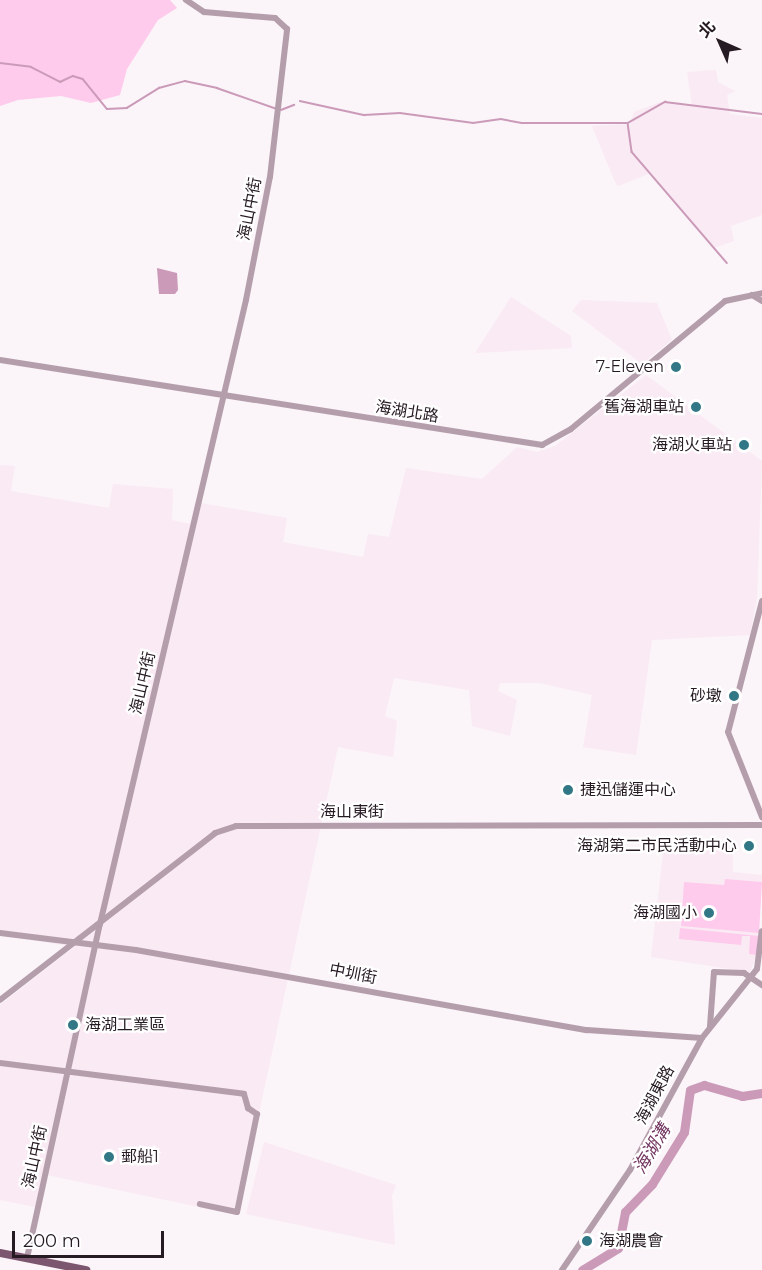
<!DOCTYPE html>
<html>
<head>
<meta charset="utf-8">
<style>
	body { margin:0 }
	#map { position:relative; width:762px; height:1270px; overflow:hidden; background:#fbf4f8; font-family:Montserrat,"Noto Sans TC",sans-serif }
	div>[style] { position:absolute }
	.built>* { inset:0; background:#faeaf4 }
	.green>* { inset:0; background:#fecbec }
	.water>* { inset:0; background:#cb9ab9 }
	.stream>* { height:1.5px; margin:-0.75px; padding:0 0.75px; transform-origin:0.75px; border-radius:0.75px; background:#cb9ab9 }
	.river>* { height:9px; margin:-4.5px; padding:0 4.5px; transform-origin:4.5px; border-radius:4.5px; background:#cb9ab9 }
	.minor>* { height:6px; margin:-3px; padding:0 3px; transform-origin:3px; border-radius:3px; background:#b59eac }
	.major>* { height:8px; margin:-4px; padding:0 4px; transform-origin:4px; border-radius:4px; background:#7c566f }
	.dots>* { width:16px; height:16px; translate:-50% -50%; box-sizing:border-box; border:3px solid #fff; border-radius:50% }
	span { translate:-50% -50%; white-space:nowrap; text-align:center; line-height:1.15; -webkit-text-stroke:4.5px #fff; paint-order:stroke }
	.street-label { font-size:16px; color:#271b23 }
	.poi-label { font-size:16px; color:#271b23 }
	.right { translate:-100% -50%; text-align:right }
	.left { translate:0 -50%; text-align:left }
	.water-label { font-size:18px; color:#733761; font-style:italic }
	.north { position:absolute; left:690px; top:12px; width:60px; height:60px; -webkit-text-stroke:4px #fff; paint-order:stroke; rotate:315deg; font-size:16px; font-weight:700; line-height:24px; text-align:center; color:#271b23 }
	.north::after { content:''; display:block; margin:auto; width:21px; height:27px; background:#271b23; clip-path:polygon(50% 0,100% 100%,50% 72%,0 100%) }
	.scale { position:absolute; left:12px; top:1231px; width:152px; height:27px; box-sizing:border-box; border:3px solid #271b23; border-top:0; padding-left:8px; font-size:18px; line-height:21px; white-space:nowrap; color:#271b23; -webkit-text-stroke:4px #fff; paint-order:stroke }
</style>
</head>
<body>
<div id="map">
	<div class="built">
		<i style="clip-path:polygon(716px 70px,718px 82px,735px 91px,727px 95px,730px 114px,762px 118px,762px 215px,731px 226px,734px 241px,714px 248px,651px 173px,618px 186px,615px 182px,592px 126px,630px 124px,634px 112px,660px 102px,692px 105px,687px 72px)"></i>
		<i style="clip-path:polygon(511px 297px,571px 336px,572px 348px,475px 353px)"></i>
		<i style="clip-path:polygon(581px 300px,657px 303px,672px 340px,642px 364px,572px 311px)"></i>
		<i style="clip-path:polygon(646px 375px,762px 461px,757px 599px,750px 635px,652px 640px,636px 755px,583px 747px,592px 695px,540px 683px,500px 683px,498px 691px,517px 700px,510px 736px,472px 726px,469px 690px,394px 678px,385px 716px,397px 721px,393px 757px,338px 747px,237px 1215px,42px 1174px,35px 1207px,0 1200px,0 1005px,74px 947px,0 935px,0 465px,15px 466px,11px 491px,109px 508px,113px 484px,173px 489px,172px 520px,190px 524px,195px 502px,287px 518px,283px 542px,363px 557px,368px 534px,389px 537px,406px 468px,482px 479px,517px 447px,537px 452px,555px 446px)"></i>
		<i style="clip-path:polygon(665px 837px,732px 840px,733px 872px,762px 875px,757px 955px,750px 972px,651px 957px)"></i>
		<i style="clip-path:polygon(264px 1142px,396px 1185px,392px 1195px,395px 1245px,246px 1214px)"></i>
	</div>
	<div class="green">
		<i style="clip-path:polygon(0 0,170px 0,177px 8px,158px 20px,127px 69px,120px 95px,91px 103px,61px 96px,18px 100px,0 106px)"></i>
		<i style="clip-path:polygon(725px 879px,762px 882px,759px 933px,681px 926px,684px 882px,724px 885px)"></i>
		<i style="clip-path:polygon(680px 928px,759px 936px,757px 955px,749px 954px,750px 936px,742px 936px,741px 945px,679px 939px)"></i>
	</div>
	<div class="water">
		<i style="clip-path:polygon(157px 268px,177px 273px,178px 290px,175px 294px,159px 294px)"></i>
	</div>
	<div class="stream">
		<i style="left:0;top:63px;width:31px;rotate:7deg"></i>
		<i style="left:31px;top:67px;width:33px;rotate:27deg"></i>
		<i style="left:60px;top:82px;width:14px;rotate:-25deg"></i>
		<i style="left:73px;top:76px;width:10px;rotate:17deg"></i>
		<i style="left:83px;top:79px;width:38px;rotate:51deg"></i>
		<i style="left:107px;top:109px;width:20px;rotate:-3deg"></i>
		<i style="left:127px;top:108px;width:38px;rotate:-32deg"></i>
		<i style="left:159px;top:88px;width:27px;rotate:-15deg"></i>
		<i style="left:185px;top:81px;width:33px;rotate:12deg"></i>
		<i style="left:217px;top:88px;width:64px;rotate:19.3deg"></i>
		<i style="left:300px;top:101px;width:66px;rotate:12.3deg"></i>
		<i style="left:364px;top:115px;width:36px;rotate:-3deg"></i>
		<i style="left:400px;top:113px;width:74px;rotate:7.8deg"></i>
		<i style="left:473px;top:123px;width:28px;rotate:-8deg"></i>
		<i style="left:501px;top:119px;width:21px;rotate:11deg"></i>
		<i style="left:522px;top:123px;width:106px"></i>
		<i style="left:628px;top:123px;width:29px;rotate:82deg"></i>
		<i style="left:632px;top:152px;width:146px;rotate:49.4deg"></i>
		<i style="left:281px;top:110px;width:14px;rotate:-21deg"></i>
		<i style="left:628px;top:123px;width:43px;rotate:-29.6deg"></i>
		<i style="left:665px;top:102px;width:98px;rotate:7.1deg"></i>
	</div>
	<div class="river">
		<i style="left:582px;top:1270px;width:42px;rotate:-31.4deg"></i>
		<i style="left:618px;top:1248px;width:37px;rotate:-79deg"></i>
		<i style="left:625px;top:1212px;width:39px;rotate:-46deg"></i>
		<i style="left:652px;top:1184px;width:61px;rotate:-58.4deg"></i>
		<i style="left:684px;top:1132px;width:42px;rotate:-81.9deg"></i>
		<i style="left:690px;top:1090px;width:15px;rotate:-20deg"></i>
		<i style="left:704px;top:1085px;width:40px;rotate:16deg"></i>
		<i style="left:742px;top:1096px;width:20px;rotate:-9deg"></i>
	</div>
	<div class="minor">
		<i style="left:752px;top:295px;width:12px;rotate:31deg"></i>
		<i style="left:0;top:360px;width:549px;rotate:8.91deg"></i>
		<i style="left:542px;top:445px;width:33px;rotate:-29deg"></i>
		<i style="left:571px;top:429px;width:200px;rotate:-39.7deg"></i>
		<i style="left:725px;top:301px;width:38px;rotate:-12deg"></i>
		<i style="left:762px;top:601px;width:135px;rotate:104.5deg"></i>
		<i style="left:728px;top:732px;width:92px;rotate:68.2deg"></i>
		<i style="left:0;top:933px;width:137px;rotate:7.1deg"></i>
		<i style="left:136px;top:950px;width:458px;rotate:10.1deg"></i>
		<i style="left:587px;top:1030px;width:115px;rotate:4deg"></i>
		<i style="left:0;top:1000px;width:272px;rotate:-37.8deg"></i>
		<i style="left:215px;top:833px;width:22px;rotate:-18deg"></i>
		<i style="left:236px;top:826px;width:526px;rotate:-0.11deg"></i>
		<i style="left:710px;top:1026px;width:54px;rotate:-85.8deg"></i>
		<i style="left:714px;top:972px;width:30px;rotate:2deg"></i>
		<i style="left:744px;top:973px;width:22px;rotate:34deg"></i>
		<i style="left:0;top:1063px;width:246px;rotate:7.2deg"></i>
		<i style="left:244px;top:1094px;width:15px;rotate:74deg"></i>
		<i style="left:248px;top:1108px;width:11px;rotate:34deg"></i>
		<i style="left:257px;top:1114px;width:100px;rotate:101.5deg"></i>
		<i style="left:237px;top:1212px;width:38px;rotate:-168deg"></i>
		<i style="left:27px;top:1258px;width:342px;rotate:-77.7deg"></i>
		<i style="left:100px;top:924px;width:641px;rotate:-76.83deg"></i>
		<i style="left:246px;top:300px;width:125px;rotate:-79deg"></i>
		<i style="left:270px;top:177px;width:149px;rotate:-83.4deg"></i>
		<i style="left:287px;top:29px;width:16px;rotate:-137deg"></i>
		<i style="left:275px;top:18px;width:71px;rotate:-175.2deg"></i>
		<i style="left:204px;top:12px;width:22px;rotate:-146deg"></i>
		<i style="left:562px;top:1270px;width:121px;rotate:-55.8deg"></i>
		<i style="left:630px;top:1170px;width:150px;rotate:-61.4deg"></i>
		<i style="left:702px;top:1038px;width:88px;rotate:-51.4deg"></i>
		<i style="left:757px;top:969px;width:38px;rotate:-83deg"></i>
	</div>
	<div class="major">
		<i style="left:0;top:1253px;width:88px;rotate:11.2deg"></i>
	</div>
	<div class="dots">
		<i style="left:676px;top:367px;background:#327785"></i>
		<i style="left:696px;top:407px;background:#327785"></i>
		<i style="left:744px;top:445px;background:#327785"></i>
		<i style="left:734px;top:696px;background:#327785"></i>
		<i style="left:568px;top:790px;background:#327785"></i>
		<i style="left:749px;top:846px;background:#327785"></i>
		<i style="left:709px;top:913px;background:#327785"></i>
		<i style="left:73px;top:1025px;background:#327785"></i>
		<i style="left:109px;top:1157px;background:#327785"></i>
		<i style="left:587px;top:1241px;background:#327785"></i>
	</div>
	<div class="street-label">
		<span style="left:250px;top:209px;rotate:-79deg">海山中街</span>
		<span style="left:407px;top:412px;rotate:9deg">海湖北路</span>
		<span style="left:143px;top:683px;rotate:-77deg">海山中街</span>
		<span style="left:352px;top:812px">海山東街</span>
		<span style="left:353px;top:974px;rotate:11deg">中圳街</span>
		<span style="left:655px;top:1095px;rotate:-62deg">海湖東路</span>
		<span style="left:35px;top:1157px;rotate:-78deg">海山中街</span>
	</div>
	<div class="poi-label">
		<span class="right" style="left:664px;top:367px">7-Eleven</span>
		<span class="right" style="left:684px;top:407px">舊海湖車站</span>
		<span class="right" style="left:732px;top:445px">海湖火車站</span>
		<span class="right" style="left:722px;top:696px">砂墩</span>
		<span class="left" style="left:580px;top:790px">捷迅儲運中心</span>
		<span class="right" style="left:737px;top:846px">海湖第二市民活動中心</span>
		<span class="right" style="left:697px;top:913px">海湖國小</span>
		<span class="left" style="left:85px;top:1025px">海湖工業區</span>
		<span class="left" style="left:121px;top:1157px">郵船1</span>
		<span class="left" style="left:599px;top:1241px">海湖農會</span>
	</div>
	<div class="water-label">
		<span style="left:652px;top:1149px;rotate:-59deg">海湖溝</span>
	</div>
	<div class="north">北</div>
	<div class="scale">200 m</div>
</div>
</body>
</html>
